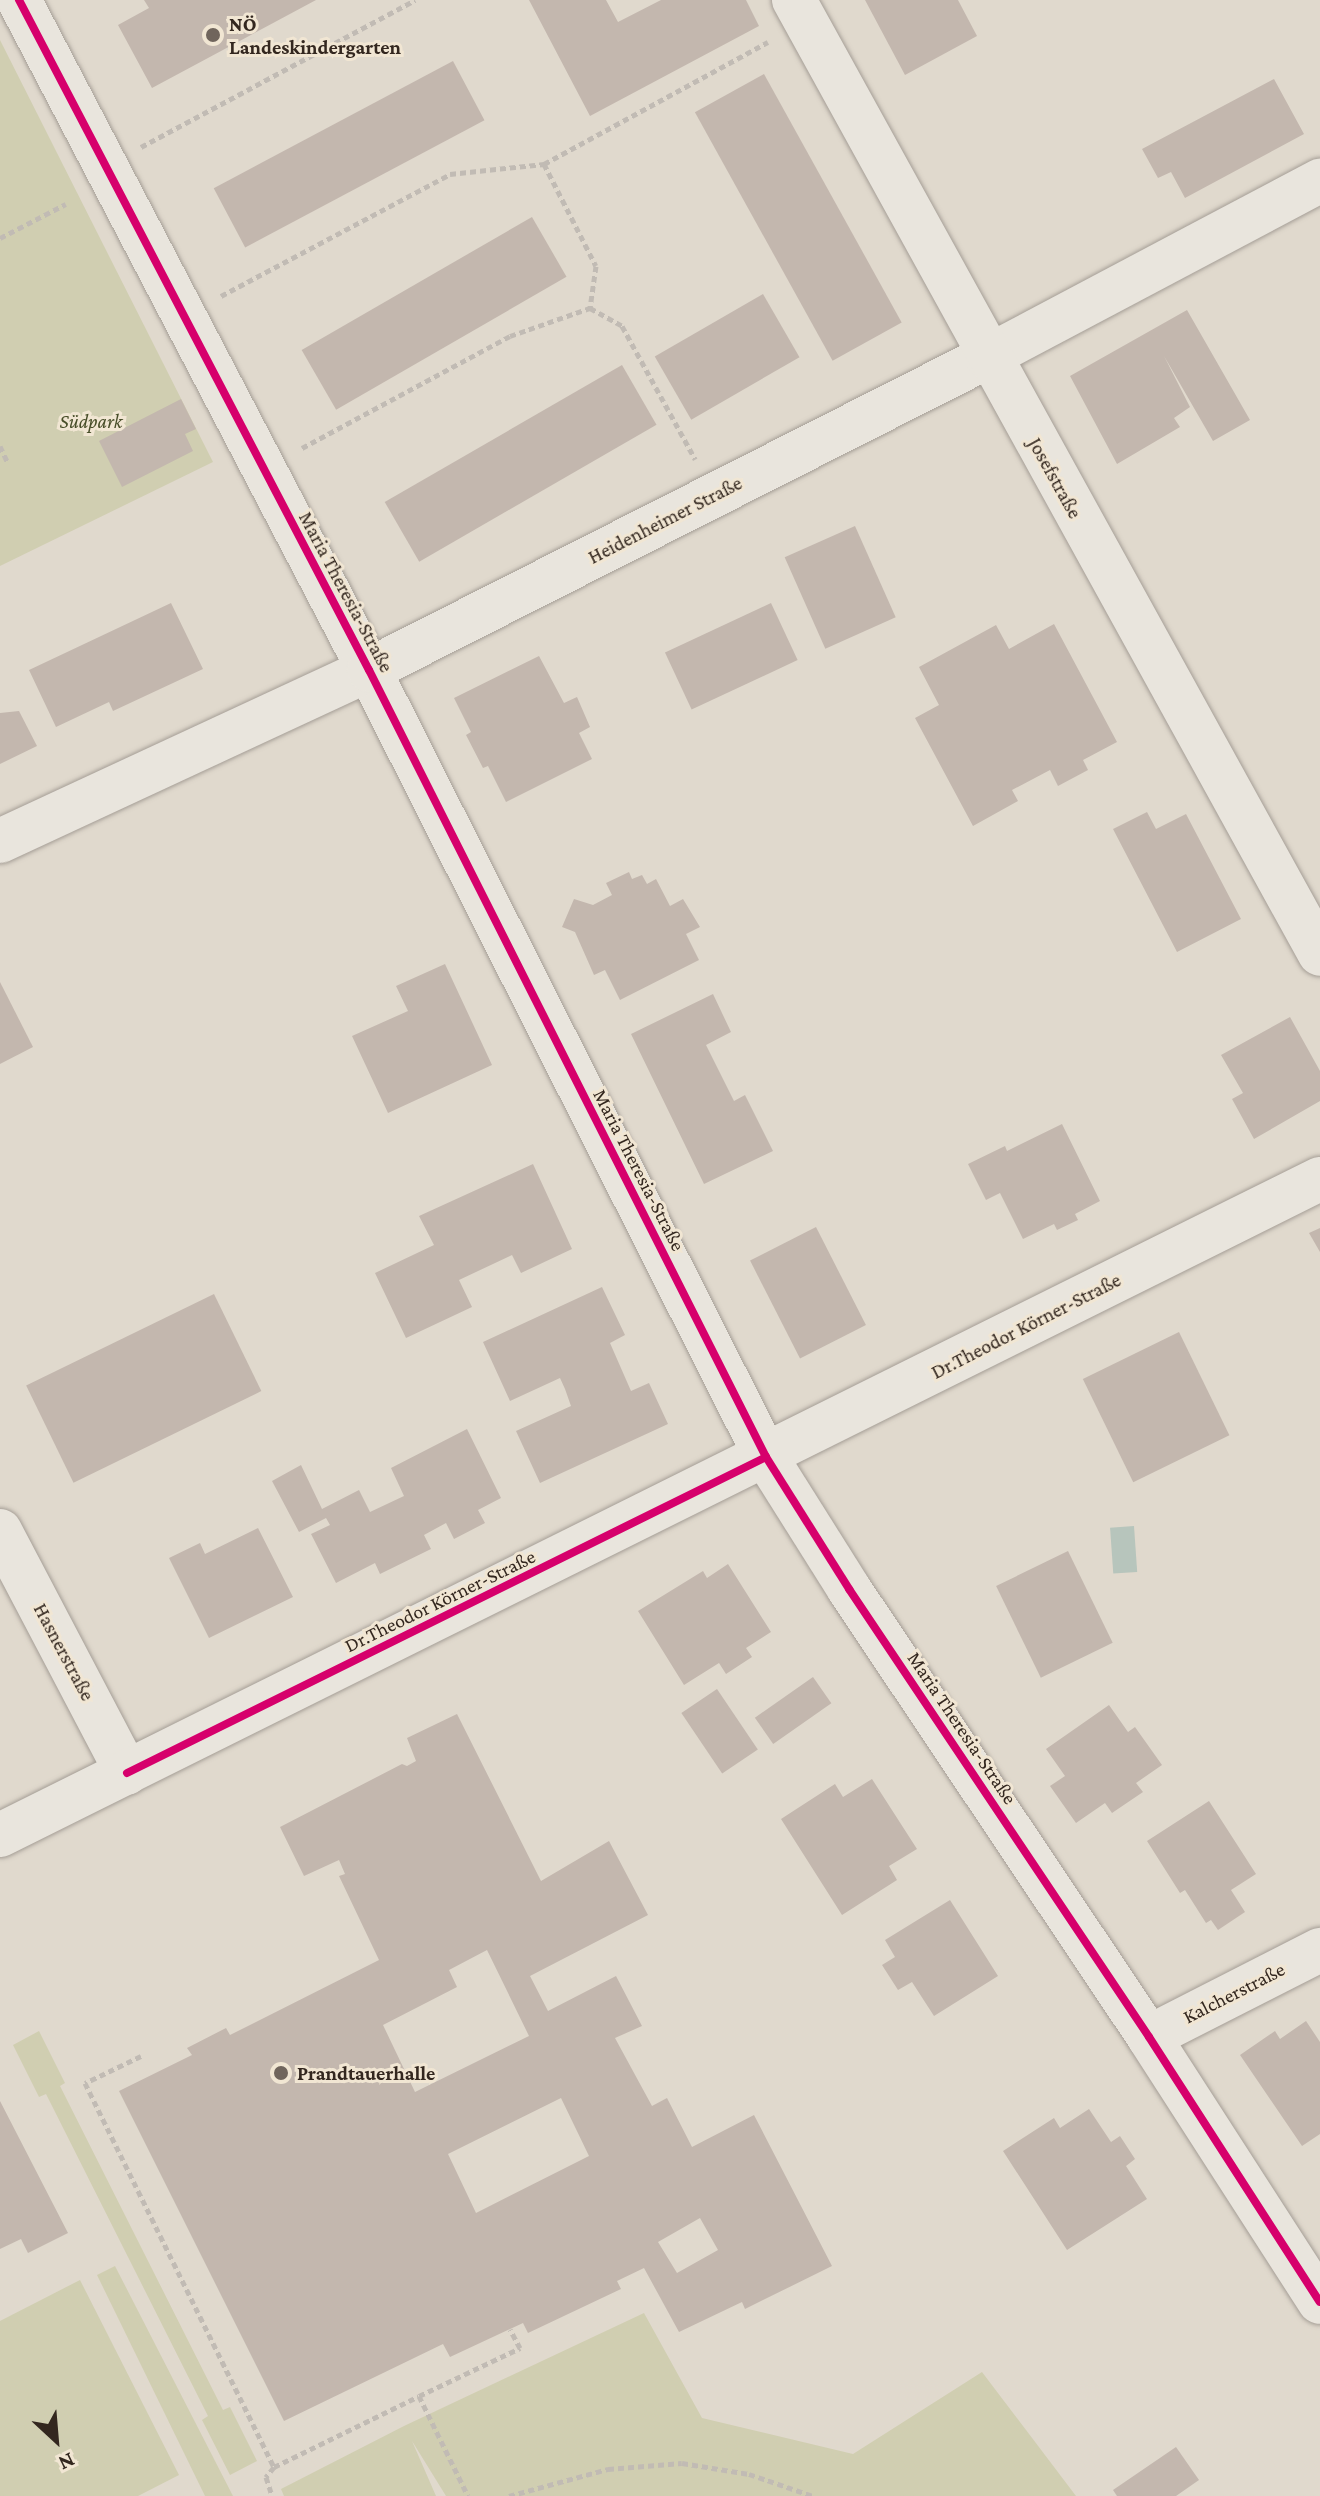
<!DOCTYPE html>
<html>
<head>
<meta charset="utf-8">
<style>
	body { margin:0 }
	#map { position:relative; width:1320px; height:2496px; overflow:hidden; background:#e0d9cd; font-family:"Crimson Pro",serif }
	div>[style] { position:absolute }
	.green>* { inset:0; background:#d0ceb1 }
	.water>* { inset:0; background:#b7c5bc; transform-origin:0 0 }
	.building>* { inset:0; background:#c3b7ae; transform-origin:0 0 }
	.path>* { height:5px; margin-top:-2.5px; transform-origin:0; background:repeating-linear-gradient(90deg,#c1bbb4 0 6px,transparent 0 10px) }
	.roads { filter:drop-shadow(0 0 2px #a59e96) drop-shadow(0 0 2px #a59e96) }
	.street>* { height:44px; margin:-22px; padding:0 22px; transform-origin:22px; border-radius:22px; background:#e9e5dd }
	.secondary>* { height:44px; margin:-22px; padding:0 22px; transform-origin:22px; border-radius:22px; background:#e9e5dd }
	.cycleway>* { height:8px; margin:-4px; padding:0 4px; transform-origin:4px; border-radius:4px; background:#d6006c }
	.dots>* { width:22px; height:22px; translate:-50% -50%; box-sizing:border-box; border:4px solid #f1e6d3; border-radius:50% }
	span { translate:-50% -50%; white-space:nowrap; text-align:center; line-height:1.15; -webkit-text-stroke:6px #f1e6d3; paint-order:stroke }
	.poi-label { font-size:20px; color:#33271f; font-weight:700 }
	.left { translate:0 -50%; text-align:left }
	.park-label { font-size:20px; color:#474d28; font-style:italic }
	.street-label { font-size:20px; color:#33271f }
	.north { position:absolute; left:16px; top:2400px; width:80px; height:80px; -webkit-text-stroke:6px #f1e6d3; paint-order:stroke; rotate:154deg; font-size:22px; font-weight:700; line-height:32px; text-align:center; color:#33271f }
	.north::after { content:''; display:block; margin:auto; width:28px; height:36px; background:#33271f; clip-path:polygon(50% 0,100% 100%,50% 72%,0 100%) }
</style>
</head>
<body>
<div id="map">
	<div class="green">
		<i style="clip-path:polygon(0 40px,213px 462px,0 566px)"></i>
		<i style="clip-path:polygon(39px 2031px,65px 2083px,60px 2086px,223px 2410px,230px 2407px,257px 2461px,230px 2475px,202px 2420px,208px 2416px,46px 2094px,39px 2097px,13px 2045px)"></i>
		<i style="clip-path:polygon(115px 2266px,233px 2496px,205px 2496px,97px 2275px)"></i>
		<i style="clip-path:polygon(80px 2280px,179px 2475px,138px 2496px,0 2496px,0 2321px)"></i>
		<i style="clip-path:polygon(644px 2313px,702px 2418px,853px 2454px,982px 2372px,1076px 2496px,446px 2496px,412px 2441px,436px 2496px,284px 2496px,281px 2489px,404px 2426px)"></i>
	</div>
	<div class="water">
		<i style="left:1134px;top:1526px;width:46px;height:24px;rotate:86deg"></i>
	</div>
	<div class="building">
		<i style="clip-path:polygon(144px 0,316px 0,152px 88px,118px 25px,149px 8px)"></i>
		<i style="clip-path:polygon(529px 0,606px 0,618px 22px,661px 0,746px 0,759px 26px,590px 116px)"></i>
		<i style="clip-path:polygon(865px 0,958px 0,977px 36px,905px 75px)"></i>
		<i style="left:453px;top:61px;width:67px;height:271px;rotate:62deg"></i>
		<i style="left:764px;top:74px;width:284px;height:79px;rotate:61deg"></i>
		<i style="clip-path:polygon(1274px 79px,1304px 134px,1185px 198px,1171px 172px,1158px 178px,1142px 149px)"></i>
		<i style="left:532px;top:217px;width:69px;height:266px;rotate:60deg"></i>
		<i style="left:763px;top:294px;width:73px;height:125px;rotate:60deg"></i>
		<i style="clip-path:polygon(1187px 310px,1250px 420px,1213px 441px,1164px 356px,1190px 407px,1174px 418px,1180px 427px,1117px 464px,1070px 376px)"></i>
		<i style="left:622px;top:365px;width:69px;height:274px;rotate:60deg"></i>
		<i style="clip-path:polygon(181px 399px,196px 429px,185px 434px,193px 451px,122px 487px,99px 441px)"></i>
		<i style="left:855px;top:526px;width:100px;height:77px;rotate:66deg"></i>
		<i style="clip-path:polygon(171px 603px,203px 669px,113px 711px,109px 702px,56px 727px,29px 670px)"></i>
		<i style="left:771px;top:603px;width:63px;height:117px;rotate:65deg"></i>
		<i style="clip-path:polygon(1054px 624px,1117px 742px,1083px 760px,1088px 770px,1058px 786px,1050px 770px,1012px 790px,1018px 801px,973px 826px,915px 718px,939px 705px,919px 667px,996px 625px,1009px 649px)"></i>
		<i style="clip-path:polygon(539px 656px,564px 703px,577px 697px,590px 727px,579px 733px,592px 759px,506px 802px,488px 766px,483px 768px,466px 735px,471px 732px,454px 698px)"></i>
		<i style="clip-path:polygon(19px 711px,37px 746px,0 764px,0 713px)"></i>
		<i style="clip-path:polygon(1147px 812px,1156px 829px,1186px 814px,1241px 919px,1177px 952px,1113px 829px)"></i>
		<i style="clip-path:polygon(629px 872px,632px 879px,642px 875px,647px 884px,656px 879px,670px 906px,683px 899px,700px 927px,686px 934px,699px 960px,620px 1000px,605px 970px,594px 975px,575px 932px,562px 927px,574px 899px,593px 905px,612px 895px,606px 883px)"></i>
		<i style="clip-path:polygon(445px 964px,492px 1065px,388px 1113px,352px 1036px,408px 1011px,396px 986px)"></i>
		<i style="clip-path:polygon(0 982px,33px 1047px,0 1064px)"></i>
		<i style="clip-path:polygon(713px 994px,731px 1032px,706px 1045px,734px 1101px,745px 1095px,773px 1151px,704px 1184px,631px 1034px)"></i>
		<i style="clip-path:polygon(1290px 1017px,1320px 1071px,1320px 1101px,1254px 1139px,1232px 1099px,1243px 1093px,1221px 1055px)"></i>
		<i style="clip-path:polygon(1062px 1124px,1100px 1201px,1075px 1214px,1078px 1220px,1057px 1230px,1054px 1224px,1023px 1239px,1000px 1193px,986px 1200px,968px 1164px,1005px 1146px,1007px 1151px)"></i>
		<i style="clip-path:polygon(533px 1164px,572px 1249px,521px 1273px,512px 1255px,459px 1280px,472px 1307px,406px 1338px,375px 1273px,434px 1245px,419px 1216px)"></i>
		<i style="left:816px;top:1227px;width:110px;height:74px;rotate:63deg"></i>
		<i style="clip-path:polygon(1320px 1228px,1320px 1252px,1309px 1233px)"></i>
		<i style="clip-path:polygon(602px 1287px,625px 1335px,610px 1343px,631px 1391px,649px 1383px,668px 1424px,540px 1483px,516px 1431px,571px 1406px,565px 1389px,560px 1378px,510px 1401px,483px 1342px)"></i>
		<i style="left:214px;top:1294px;width:108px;height:209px;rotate:64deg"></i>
		<i style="left:1179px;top:1332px;width:115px;height:107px;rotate:64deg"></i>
		<i style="clip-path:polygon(467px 1429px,501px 1498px,478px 1510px,485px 1523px,454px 1539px,446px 1523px,424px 1535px,431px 1549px,380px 1574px,375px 1563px,336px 1583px,311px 1534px,330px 1525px,326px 1518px,299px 1532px,272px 1481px,301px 1465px,322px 1509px,359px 1490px,370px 1512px,404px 1496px,391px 1468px)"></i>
		<i style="clip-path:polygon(258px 1528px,293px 1597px,209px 1638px,169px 1558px,200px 1543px,205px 1554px)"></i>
		<i style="left:1068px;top:1551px;width:102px;height:80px;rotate:64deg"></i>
		<i style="clip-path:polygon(728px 1564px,771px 1632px,746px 1648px,752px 1657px,726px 1674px,719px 1663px,684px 1685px,638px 1611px,703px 1571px,707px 1578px)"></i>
		<i style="left:813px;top:1677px;width:32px;height:71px;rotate:55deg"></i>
		<i style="left:717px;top:1689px;width:73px;height:43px;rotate:56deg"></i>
		<i style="clip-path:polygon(1109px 1705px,1128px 1732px,1135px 1727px,1162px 1765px,1136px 1783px,1143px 1792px,1112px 1813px,1105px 1803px,1076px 1823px,1050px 1786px,1065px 1776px,1046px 1749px)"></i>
		<i style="clip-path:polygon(evenodd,457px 1714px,541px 1881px,609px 1841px,648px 1915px,530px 1976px,548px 2011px,616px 1976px,642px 2026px,615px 2038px,652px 2106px,667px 2098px,692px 2147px,754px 2115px,832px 2266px,745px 2309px,742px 2302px,679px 2332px,644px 2268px,617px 2281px,621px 2289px,528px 2333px,523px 2323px,450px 2357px,443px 2344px,284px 2421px,119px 2091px,192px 2055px,187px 2048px,226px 2028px,230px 2035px,379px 1960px,339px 1876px,345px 1874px,339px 1860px,304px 1876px,280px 1827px,402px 1764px,407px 1766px,416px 1761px,407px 1738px,457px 1714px,487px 1950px,529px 2036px,415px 2092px,383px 2025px,457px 1987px,449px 1970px,487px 1950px,457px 1714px,561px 2098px,589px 2156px,476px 2213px,448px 2154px,561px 2098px,457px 1714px,700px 2218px,718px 2250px,677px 2273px,658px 2242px,700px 2218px)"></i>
		<i style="clip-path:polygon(872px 1779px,917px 1849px,889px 1866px,897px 1880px,842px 1915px,781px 1819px,835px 1784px,843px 1797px)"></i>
		<i style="clip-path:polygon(1209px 1801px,1256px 1874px,1231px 1890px,1245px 1912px,1218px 1930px,1211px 1920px,1206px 1923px,1185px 1890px,1180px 1893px,1147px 1841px)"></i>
		<i style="clip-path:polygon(950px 1900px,998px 1976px,934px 2016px,912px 1982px,898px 1990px,882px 1965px,895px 1957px,885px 1940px)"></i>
		<i style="clip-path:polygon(1306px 2021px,1320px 2042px,1320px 2134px,1302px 2146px,1240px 2055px,1275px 2031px,1280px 2039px)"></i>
		<i style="clip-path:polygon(0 2101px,68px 2233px,28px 2253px,21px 2239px,0 2249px)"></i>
		<i style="clip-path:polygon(1089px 2109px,1111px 2142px,1120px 2136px,1135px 2159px,1126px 2166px,1147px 2199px,1067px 2250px,1003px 2151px,1054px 2118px,1060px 2128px)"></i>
		<i style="clip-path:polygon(1176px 2447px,1199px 2480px,1176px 2496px,1117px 2496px,1113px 2490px)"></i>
	</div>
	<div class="path">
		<i style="left:141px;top:147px;width:311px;rotate:-28.2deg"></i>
		<i style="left:544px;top:164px;width:255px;rotate:-28.6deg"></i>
		<i style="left:0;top:238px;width:74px;rotate:-27.3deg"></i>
		<i style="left:221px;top:296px;width:259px;rotate:-28deg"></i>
		<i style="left:450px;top:174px;width:95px;rotate:-6.1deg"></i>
		<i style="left:544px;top:164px;width:114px;rotate:63deg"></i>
		<i style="left:596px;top:266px;width:42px;rotate:98.1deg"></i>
		<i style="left:0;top:446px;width:19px;rotate:65deg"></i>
		<i style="left:302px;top:448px;width:236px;rotate:-28.3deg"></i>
		<i style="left:510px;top:336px;width:85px;rotate:-19.3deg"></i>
		<i style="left:590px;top:308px;width:37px;rotate:29deg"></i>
		<i style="left:622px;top:326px;width:152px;rotate:61.2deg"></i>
		<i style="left:141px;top:2056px;width:62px;rotate:154.3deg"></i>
		<i style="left:85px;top:2083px;width:428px;rotate:63.8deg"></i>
		<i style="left:274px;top:2467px;width:13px;rotate:129deg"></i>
		<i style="left:266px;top:2477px;width:20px;rotate:72deg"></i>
		<i style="left:419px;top:2396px;width:112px;rotate:-25.4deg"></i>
		<i style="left:520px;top:2348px;width:21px;rotate:-118deg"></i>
		<i style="left:274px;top:2467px;width:161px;rotate:-26.1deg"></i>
		<i style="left:419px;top:2396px;width:111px;rotate:63.9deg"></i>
		<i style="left:509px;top:2496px;width:103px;rotate:-15.3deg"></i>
		<i style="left:608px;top:2469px;width:74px;rotate:-4.6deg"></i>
		<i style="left:682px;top:2463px;width:68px;rotate:9.3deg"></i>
		<i style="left:749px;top:2474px;width:68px;rotate:19deg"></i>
	</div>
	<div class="roads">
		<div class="street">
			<i style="left:19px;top:0;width:756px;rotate:62.42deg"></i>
			<i style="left:369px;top:670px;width:881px;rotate:63.23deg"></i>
			<i style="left:766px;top:1457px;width:156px;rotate:57.8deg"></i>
			<i style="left:849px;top:1589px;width:539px;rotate:56.19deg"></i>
			<i style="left:1149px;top:2037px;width:315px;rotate:57.2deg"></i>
			<i style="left:0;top:841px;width:407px;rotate:-24.9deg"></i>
			<i style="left:369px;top:670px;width:693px;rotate:-26.86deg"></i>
			<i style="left:987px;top:357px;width:377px;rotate:-27.9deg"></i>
			<i style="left:0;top:1531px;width:273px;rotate:62.3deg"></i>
			<i style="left:0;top:1835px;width:1474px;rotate:-26.43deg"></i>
			<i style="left:1149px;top:2037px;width:192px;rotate:-27deg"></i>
		</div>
		<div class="secondary">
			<i style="left:794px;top:0;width:1089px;rotate:61.13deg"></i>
		</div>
	</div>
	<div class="cycleway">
		<i style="left:19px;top:0;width:756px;rotate:62.42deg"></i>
		<i style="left:369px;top:670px;width:881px;rotate:63.23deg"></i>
		<i style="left:766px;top:1457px;width:156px;rotate:57.8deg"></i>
		<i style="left:849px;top:1589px;width:539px;rotate:56.19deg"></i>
		<i style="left:1149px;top:2037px;width:315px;rotate:57.2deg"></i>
		<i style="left:127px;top:1773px;width:713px;rotate:-26.31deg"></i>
	</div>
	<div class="dots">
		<i style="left:213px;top:35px;background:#70655c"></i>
		<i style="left:281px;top:2073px;background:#70655c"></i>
	</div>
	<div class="poi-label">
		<span class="left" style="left:229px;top:36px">NÖ<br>Landeskindergarten</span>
		<span class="left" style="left:297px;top:2073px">Prandtauerhalle</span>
	</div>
	<div class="park-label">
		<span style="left:91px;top:421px">Südpark</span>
	</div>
	<div class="street-label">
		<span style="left:1055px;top:478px;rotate:61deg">Josefstraße</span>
		<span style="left:665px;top:520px;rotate:-27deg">Heidenheimer Straße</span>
		<span style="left:346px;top:592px;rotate:62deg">Maria Theresia-Straße</span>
		<span style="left:639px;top:1170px;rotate:63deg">Maria Theresia-Straße</span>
		<span style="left:1026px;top:1326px;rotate:-27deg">Dr.Theodor Körner-Straße</span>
		<span style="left:440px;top:1601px;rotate:-26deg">Dr.Theodor Körner-Straße</span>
		<span style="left:64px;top:1652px;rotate:62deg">Hasnerstraße</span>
		<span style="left:962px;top:1728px;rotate:56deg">Maria Theresia-Straße</span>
		<span style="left:1234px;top:1993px;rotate:-27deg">Kalcherstraße</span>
	</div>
	<div class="north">N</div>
</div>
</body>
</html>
